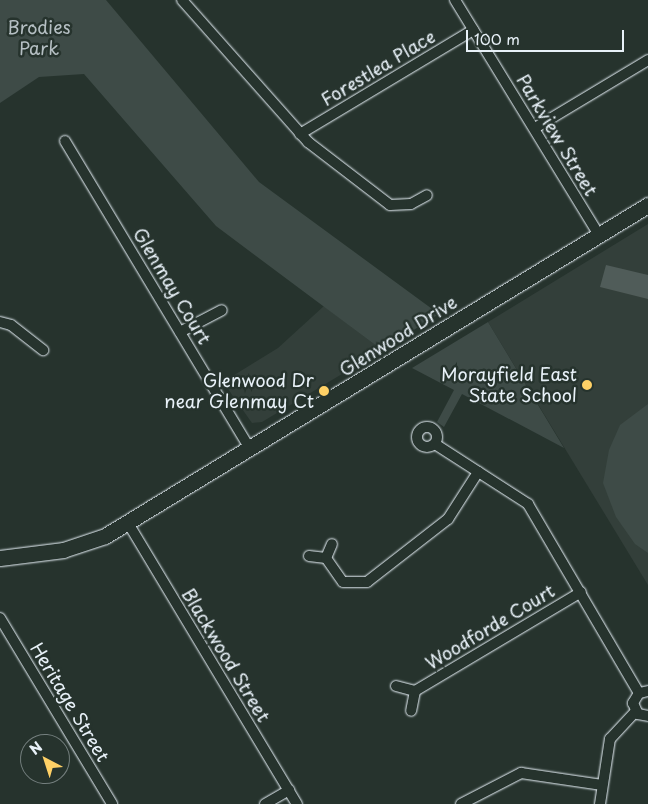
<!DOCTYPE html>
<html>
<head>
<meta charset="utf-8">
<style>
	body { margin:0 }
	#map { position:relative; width:648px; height:804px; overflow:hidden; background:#26332d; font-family:"Playpen Sans",sans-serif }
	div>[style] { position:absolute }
	.built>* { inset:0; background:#333f3a }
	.green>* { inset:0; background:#3e4b47 }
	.building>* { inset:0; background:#505c59 }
	.roads { filter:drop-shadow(0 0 1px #e8f1f8) drop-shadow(0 0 1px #e8f1f8) }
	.street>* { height:10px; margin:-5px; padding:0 5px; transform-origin:5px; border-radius:5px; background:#26332d }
	.street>.ring { margin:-5px; padding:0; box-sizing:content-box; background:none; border:10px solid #26332d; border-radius:50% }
	.secondary>* { height:15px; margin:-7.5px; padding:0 7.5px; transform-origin:7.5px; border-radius:7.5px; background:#26332d }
	.dots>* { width:14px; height:14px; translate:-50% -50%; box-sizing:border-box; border:2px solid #26332d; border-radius:50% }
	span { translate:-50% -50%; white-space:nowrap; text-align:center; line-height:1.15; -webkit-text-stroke:5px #26332d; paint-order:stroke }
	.park-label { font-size:18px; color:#b5bfc3 }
	.street-label { font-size:18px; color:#e8f1f8 }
	.poi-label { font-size:18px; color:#e8f1f8 }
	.right { translate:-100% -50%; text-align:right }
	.north { position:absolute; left:20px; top:734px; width:50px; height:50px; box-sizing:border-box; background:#26332d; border:1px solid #747f7e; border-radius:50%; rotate:320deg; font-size:14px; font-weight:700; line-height:20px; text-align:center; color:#e8f1f8 }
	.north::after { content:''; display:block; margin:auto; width:18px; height:22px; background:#ffd166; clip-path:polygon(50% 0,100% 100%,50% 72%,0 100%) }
	.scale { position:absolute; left:466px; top:30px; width:158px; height:22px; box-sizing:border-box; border:2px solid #e8f1f8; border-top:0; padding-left:6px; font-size:15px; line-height:18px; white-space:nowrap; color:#e8f1f8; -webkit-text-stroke:4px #26332d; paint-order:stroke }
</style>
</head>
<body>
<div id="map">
	<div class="built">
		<i style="clip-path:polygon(648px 224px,648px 585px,488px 322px)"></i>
		<i style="clip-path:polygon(324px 306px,382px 350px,262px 422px,252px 423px,223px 382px,278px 348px)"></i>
	</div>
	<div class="green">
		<i style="clip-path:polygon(0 0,106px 0,259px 182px,439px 314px,382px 350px,216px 226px,84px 74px,39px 77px,0 103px)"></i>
		<i style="clip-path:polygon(488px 322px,564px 448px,462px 394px,444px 427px,437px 422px,454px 390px,412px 368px)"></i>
		<i style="clip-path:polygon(648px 404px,648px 553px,635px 544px,616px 517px,603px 483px,609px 450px,620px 425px)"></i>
	</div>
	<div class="building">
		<i style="clip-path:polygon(606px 265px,648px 275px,648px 299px,600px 287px)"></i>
	</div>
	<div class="roads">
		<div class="street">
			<i style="left:182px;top:0;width:190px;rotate:48.4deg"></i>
			<i style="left:308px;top:142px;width:103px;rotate:37.5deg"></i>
			<i style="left:390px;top:205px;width:21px;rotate:-3deg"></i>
			<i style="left:411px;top:204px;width:18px;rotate:-29deg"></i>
			<i style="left:455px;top:0;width:276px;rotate:58.5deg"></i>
			<i style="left:535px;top:128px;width:132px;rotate:-31deg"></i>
			<i style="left:300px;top:134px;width:202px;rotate:-31deg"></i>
			<i style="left:65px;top:141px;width:359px;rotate:59deg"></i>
			<i style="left:0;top:322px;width:11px;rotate:15deg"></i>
			<i style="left:11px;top:325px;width:41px;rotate:38deg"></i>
			<i style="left:180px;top:332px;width:47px;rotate:-27.6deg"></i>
			<i class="ring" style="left:417px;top:427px;width:10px;height:10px"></i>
			<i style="left:435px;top:444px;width:111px;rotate:32.8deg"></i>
			<i style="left:528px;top:504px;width:219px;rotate:59.6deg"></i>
			<i style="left:128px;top:523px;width:328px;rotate:59deg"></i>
			<i style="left:309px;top:556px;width:17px;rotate:7deg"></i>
			<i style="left:326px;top:558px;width:15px;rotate:-67deg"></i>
			<i style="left:326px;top:558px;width:29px;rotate:55deg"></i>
			<i style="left:343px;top:582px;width:24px"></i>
			<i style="left:367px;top:582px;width:103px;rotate:-37.9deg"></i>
			<i style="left:448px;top:519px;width:56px;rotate:-57.4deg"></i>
			<i style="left:0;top:618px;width:217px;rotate:58.9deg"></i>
			<i style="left:396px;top:686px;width:20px;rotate:15deg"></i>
			<i style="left:415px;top:691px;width:20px;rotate:101deg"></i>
			<i style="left:415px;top:691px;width:193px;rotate:-30.8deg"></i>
			<i style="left:648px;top:691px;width:9px;rotate:167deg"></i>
			<i style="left:639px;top:693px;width:12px;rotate:121deg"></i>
			<i style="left:633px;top:703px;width:12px;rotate:66deg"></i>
			<i style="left:638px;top:714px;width:10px;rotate:11deg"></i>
			<i style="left:265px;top:804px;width:28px;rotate:-30deg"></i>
			<i style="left:461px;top:804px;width:68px;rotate:-27.3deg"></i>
			<i style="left:521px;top:773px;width:82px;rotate:8.4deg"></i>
			<i style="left:600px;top:804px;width:66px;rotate:-81.3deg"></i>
			<i style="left:610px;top:739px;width:38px;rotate:-47deg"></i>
		</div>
		<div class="secondary">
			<i style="left:0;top:558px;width:64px;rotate:-7.2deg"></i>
			<i style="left:63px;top:550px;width:44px;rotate:-18.4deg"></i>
			<i style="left:105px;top:536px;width:636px;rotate:-31.37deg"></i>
		</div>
	</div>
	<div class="dots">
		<i style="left:587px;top:385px;background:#ffd166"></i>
		<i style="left:324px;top:391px;background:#ffd166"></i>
	</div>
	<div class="park-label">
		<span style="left:39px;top:38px">Brodies<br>Park</span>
	</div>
	<div class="street-label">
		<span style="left:378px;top:68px;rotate:-31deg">Forestlea Place</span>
		<span style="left:557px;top:135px;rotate:59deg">Parkview Street</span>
		<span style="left:172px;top:286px;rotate:59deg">Glenmay Court</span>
		<span style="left:398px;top:336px;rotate:-32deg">Glenwood Drive</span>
		<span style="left:490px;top:627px;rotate:-31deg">Woodforde Court</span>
		<span style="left:226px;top:655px;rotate:59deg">Blackwood Street</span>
		<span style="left:70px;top:702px;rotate:59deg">Heritage Street</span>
	</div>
	<div class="poi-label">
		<span class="right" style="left:577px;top:385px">Morayfield East<br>State School</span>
		<span class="right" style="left:314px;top:391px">Glenwood Dr<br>near Glenmay Ct</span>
	</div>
	<div class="north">N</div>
	<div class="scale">100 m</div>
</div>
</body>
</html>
